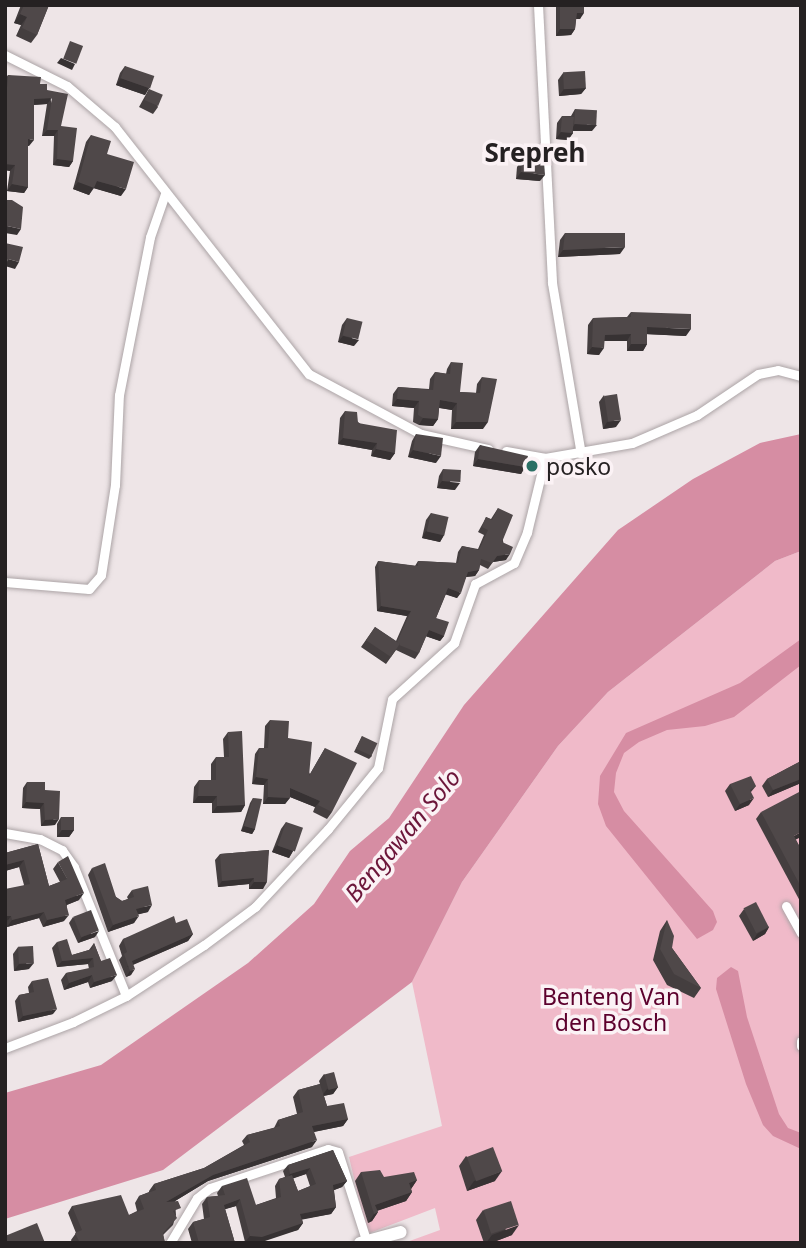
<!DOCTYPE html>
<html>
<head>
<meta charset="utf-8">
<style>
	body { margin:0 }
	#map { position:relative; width:806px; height:1248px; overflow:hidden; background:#eee5e7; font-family:"Noto Sans",sans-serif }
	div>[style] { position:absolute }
	.green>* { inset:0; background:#f0bac9 }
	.water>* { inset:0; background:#d68da3 }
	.roads { filter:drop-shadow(0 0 2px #aca4a6) drop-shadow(0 0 2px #aca4a6) }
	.street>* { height:9px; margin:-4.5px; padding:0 4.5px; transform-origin:4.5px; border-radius:4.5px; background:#fff }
	.secondary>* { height:12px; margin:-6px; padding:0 6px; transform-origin:6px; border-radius:6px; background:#fff }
	.wall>* { inset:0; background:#443e3f }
	.shaded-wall>* { inset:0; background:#373233 }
	.building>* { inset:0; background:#4f4849; transform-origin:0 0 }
	.dots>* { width:19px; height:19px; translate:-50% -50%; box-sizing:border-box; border:4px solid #fbf2f5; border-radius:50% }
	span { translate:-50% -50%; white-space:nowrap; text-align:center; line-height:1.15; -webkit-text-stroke:7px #fbf2f5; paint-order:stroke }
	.poi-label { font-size:23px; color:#252122 }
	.left { translate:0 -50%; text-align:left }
	.park-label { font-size:23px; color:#5c012d }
	.water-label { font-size:24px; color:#6c163a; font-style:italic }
	.quarter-label { font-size:26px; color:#252122; font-weight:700 }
	.frame { position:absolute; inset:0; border:7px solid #252122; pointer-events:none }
</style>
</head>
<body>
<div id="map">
	<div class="green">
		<i style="clip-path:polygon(801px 551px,801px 1243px,404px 1243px,440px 1230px,435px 1208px,367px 1234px,349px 1157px,442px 1126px,412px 982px,462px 882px,558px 746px,608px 692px,775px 561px)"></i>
	</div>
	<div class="water">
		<i style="clip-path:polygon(801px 434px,801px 551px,775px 561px,608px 692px,558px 746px,462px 882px,412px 982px,163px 1170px,5px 1219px,5px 1093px,101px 1065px,248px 963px,314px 904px,350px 851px,389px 818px,464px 705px,618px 530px,693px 479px,760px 443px)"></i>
		<i style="clip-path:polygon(801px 639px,801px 665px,734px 717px,705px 726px,667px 730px,639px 742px,624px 753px,616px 773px,614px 792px,624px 811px,713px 911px,717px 922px,713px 930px,697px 939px,606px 826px,598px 804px,600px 776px,626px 733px,740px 683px)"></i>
		<i style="clip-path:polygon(731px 967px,738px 971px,747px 1017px,779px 1114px,788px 1128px,801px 1133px,801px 1149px,773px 1136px,763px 1125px,746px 1084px,716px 989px,717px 978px)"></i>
	</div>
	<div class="roads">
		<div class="street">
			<i style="left:538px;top:5px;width:278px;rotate:87.1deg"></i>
			<i style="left:552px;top:283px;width:173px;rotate:80.4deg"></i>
			<i style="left:5px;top:55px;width:69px;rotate:26.6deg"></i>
			<i style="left:67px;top:86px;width:63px;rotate:40.5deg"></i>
			<i style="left:115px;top:127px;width:314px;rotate:51.9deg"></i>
			<i style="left:309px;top:374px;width:127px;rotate:28.2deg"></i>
			<i style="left:421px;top:434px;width:69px;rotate:12.6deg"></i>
			<i style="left:506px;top:451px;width:40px;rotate:10deg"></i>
			<i style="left:545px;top:458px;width:88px;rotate:-9.8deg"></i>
			<i style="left:632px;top:443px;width:71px;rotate:-23.3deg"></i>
			<i style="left:697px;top:415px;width:73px;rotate:-33.9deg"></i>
			<i style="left:758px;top:374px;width:20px;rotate:-11deg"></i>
			<i style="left:778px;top:370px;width:24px;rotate:15deg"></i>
			<i style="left:5px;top:582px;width:84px;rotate:4.8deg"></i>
			<i style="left:89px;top:589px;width:18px;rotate:-49deg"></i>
			<i style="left:101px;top:575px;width:91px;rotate:-81.2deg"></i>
			<i style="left:115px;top:485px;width:90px;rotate:-87.5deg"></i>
			<i style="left:119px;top:395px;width:161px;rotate:-78.9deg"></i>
			<i style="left:150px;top:237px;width:46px;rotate:-70.8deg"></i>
			<i style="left:5px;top:833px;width:36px;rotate:10deg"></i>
			<i style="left:40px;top:839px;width:25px;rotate:27deg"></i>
			<i style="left:62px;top:850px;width:21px;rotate:55deg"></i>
			<i style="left:74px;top:867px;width:139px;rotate:68deg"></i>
			<i style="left:786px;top:906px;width:31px;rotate:61deg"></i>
			<i style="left:801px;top:1041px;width:5px;rotate:90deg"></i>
			<i style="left:5px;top:1048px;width:73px;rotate:-20.9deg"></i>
			<i style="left:73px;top:1022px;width:59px;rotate:-26.1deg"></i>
			<i style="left:126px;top:996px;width:93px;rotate:-33.2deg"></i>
			<i style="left:204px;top:945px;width:64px;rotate:-36.7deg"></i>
			<i style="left:255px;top:907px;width:107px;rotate:-46.9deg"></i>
			<i style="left:328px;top:829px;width:79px;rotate:-50.7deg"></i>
			<i style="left:378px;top:768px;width:70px;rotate:-78.5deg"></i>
			<i style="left:392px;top:699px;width:84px;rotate:-42.1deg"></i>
			<i style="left:454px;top:643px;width:63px;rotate:-70.4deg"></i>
			<i style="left:475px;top:584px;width:44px;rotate:-28.3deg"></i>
			<i style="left:514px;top:563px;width:34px;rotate:-67deg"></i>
			<i style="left:527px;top:532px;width:76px;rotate:-76.3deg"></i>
			<i style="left:170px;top:1243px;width:52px;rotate:-59deg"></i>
			<i style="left:197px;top:1198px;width:16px;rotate:-38deg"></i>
			<i style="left:210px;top:1188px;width:124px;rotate:-18.3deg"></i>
			<i style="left:328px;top:1149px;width:10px;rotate:17deg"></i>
			<i style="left:338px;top:1152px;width:92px;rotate:72.3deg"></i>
		</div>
		<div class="secondary">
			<i style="left:360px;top:1243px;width:42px;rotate:-15deg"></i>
		</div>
	</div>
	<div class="wall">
		<i style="clip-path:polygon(21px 5px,49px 5px,37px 35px,31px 43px,16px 36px,21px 25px,14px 23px)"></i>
		<i style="clip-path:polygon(556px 5px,584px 5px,580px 19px,576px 19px,575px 29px,571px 35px,556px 36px)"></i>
		<i style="clip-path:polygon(125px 66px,149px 88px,145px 95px,116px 85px,120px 73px)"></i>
		<i style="clip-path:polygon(563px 73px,586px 88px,581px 94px,559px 96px,558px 80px)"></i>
		<i style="clip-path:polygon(8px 75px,40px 84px,47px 90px,73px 161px,69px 167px,53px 165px,54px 136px,42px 136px,47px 104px,34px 105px,29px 146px,28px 146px,28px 187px,24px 193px,7px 191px,10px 171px,5px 170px,5px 79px)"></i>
		<i style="clip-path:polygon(149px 89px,158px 107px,153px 114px,139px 107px)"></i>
		<i style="clip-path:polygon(575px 109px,592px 131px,573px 131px,573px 133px,568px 140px,556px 139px,557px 123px,562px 116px,571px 116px)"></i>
		<i style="clip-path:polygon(91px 135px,107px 154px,121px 196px,94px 188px,89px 195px,73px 189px,86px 142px)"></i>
		<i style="clip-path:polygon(522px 160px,540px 181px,516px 179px,517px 167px)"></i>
		<i style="clip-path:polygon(565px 233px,620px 254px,558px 257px,560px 240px)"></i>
		<i style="clip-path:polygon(631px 312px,686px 336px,647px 334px,647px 344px,643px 351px,627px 351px,627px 341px,604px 341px,599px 355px,587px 354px,588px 325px,593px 318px,627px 317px)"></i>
		<i style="clip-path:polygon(347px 318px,354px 346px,338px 342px,342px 325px)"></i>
		<i style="clip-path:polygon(451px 362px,460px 392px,476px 393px,477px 384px,482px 377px,483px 429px,451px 429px,452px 410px,439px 408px,438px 419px,433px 426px,419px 425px,413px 422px,414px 408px,392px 406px,393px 394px,398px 387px,429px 389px,430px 379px,435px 372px,446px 374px,447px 369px)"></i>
		<i style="clip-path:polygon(604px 395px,616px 427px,603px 429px,599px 402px)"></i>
		<i style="clip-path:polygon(345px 411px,395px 453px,390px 460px,371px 456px,372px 450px,338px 444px,340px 418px)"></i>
		<i style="clip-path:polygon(416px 434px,436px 463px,408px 457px,412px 441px)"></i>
		<i style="clip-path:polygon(480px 445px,525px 467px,521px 474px,473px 466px,475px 452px)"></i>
		<i style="clip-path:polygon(443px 469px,455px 490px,437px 488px,439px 476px)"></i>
		<i style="clip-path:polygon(498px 508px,506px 560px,493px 562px,488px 569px,480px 565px,479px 570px,475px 576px,466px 577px,457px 598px,446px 594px,436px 618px,444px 636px,440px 641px,426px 636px,419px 653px,415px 659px,396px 650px,386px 664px,361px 647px,375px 627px,396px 641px,407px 616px,377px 611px,375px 567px,378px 561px,415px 566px,418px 561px,456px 563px,458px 552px,462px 546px,478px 549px,484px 535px,478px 532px,483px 523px,486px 517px,491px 519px)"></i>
		<i style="clip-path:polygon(431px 513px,444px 535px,440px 542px,422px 538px,426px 520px)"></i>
		<i style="clip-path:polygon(270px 720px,288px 738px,310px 774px,325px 748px,332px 812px,327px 819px,313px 812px,315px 807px,290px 797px,285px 804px,263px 804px,264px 785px,252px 784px,255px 754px,259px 748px,264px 748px,265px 726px)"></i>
		<i style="clip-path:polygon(228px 732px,245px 805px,241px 812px,212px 813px,212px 803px,193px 803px,194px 787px,199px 780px,211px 780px,211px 764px,216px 757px,224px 757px,223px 739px)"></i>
		<i style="clip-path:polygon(362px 736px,372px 756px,369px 759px,354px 752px)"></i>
		<i style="clip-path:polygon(801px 761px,801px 783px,768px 797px,762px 786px,767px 779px)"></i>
		<i style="clip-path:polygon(27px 782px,45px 790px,55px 825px,41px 826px,40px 809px,22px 808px,23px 788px)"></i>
		<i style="clip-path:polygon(730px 784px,756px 786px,751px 792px,749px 805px,735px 811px,725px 791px)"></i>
		<i style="clip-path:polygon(253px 798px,255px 829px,252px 834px,241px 831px,250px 803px)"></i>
		<i style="clip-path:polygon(761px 812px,795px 839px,801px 849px,801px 903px,756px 819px)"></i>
		<i style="clip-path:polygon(61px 817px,74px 830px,69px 837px,57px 837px,57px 824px)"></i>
		<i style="clip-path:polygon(286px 822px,293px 851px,289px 858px,272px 852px,281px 829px)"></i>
		<i style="clip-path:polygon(38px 844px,49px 886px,60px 882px,53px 869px,58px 862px,79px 900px,67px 905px,64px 921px,43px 927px,39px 918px,7px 927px,6px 923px,24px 885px,19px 867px,5px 871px,5px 853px)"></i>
		<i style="clip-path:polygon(269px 850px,263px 889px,249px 889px,249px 884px,218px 887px,215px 860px,220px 854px)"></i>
		<i style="clip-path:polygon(92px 868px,116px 897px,122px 901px,128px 899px,127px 897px,132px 890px,148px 912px,138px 914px,134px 923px,108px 932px,88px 875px)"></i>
		<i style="clip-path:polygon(744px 909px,769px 927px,765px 934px,753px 941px,739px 916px)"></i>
		<i style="clip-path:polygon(73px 917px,95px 937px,78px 943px,69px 923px)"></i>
		<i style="clip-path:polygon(667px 920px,672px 948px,701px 988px,694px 998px,667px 985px,653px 960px,660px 931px)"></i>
		<i style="clip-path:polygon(176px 923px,193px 934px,188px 941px,133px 965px,131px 975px,126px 977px,119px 960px,122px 956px,119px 946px,123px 939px)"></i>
		<i style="clip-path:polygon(57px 942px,72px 955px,89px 950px,94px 943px,101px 961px,112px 981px,90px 988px,88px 982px,64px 990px,61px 980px,66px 973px,89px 969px,88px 964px,57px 967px,52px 948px)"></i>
		<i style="clip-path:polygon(18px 947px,29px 969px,14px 971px,13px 954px)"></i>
		<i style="clip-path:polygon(32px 981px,53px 1014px,18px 1022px,15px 1001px,19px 995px,29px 993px,28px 987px)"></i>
		<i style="clip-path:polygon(324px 1074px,338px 1087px,333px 1094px,324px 1096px,327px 1106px,348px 1119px,343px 1126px,314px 1132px,312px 1147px,208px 1181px,175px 1201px,176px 1215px,173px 1225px,163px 1235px,165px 1243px,72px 1243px,71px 1240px,76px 1233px,68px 1213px,72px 1206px,129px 1215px,137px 1211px,135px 1203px,139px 1196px,149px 1192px,149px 1191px,154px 1184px,204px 1168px,244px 1145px,242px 1141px,247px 1135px,274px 1128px,278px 1120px,297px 1114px,293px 1097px,298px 1090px,320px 1084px,319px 1081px)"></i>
		<i style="clip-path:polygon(evenodd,333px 1150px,347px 1181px,342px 1187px,334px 1190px,336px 1207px,331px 1214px,302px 1219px,303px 1223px,298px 1230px,245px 1242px,236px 1206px,225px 1209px,235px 1243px,192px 1243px,188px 1229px,193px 1222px,204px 1219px,202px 1204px,207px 1197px,218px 1196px,217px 1193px,222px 1186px,256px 1205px,276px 1198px,275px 1186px,279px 1179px,285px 1177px,283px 1171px,288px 1165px,333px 1150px,306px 1174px,310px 1186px,298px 1191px,293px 1178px,306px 1174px)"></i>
		<i style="clip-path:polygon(466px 1156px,495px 1181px,467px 1191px,459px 1166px)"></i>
		<i style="clip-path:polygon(361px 1172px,384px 1177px,417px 1180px,411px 1189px,412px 1192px,406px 1201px,377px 1211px,378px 1212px,372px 1221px,368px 1223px,355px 1181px)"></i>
		<i style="clip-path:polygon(483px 1210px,512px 1235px,491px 1243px,484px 1243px,476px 1220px)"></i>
	</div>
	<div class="shaded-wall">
		<i style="clip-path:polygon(577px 13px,584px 13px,580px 19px,573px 19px)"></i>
		<i style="clip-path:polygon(20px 14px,27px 17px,21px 25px,14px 23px)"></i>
		<i style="clip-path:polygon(560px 29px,575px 29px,571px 35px,556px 36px)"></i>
		<i style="clip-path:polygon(61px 58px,75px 64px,72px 70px,57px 63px)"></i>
		<i style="clip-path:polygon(121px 78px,149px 88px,145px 95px,116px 85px)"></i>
		<i style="clip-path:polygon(586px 88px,581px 94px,559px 96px,564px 89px)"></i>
		<i style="clip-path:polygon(52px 98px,47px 104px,30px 105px,34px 99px)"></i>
		<i style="clip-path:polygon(575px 124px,597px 125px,592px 131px,570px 131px)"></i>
		<i style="clip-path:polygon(47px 130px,58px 130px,54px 136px,42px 136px)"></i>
		<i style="clip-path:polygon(561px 132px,573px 133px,568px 140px,556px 139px)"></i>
		<i style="clip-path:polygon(28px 139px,34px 140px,29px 146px,24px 145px)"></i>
		<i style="clip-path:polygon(57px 159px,73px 161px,69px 167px,53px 165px)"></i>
		<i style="clip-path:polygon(5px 164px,15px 165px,10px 171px,5px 170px)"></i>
		<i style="clip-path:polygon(521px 172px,545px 175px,540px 181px,516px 179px)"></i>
		<i style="clip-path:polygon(97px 181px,126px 189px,121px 196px,93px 188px,89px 195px,73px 189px,78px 182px)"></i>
		<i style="clip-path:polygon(12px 184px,28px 187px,24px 193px,7px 191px)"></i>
		<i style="clip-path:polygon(7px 226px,21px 229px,17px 235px,5px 233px)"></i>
		<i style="clip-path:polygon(625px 247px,620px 254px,558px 257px,563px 250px)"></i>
		<i style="clip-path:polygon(8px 259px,19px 262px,15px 269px,5px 266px)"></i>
		<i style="clip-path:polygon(647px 327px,691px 329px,686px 336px,643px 334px)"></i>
		<i style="clip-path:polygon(631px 334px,627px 341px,600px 341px,605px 335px)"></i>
		<i style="clip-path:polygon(343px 336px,359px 340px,354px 346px,338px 342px)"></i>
		<i style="clip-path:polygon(631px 344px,647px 344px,643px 351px,627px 351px)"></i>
		<i style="clip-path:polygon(592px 347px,604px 348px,599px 355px,587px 354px)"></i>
		<i style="clip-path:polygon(397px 399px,419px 401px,414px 408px,392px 406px)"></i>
		<i style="clip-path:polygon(440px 400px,457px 403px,452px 410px,435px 407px)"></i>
		<i style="clip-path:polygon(423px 418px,438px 419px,433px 426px,419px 425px)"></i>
		<i style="clip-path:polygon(621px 420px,616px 427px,603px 429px,607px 422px)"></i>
		<i style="clip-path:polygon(456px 422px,488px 422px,483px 429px,451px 429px)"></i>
		<i style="clip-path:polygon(343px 438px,377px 443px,372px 450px,338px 444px)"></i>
		<i style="clip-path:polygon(376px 449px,395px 453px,390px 460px,371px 456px)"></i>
		<i style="clip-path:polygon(413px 450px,441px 456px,436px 463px,408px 457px)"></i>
		<i style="clip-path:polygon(478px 459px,525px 467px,521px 474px,473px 466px)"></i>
		<i style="clip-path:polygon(442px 481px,460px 483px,455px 490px,437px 488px)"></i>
		<i style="clip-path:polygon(426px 531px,444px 535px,440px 542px,422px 538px)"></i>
		<i style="clip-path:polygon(510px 554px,506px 560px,493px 562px,497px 556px)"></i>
		<i style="clip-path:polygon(479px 570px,475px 576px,465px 577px,468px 572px)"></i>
		<i style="clip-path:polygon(448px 588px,461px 593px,457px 598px,444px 594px)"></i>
		<i style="clip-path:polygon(381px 606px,411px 611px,407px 616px,377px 611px)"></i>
		<i style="clip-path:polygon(429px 630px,444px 636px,440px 641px,425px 636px)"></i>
		<i style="clip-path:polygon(256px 777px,268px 779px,264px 785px,252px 784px)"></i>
		<i style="clip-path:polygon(801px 779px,801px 783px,768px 797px,773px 790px)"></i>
		<i style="clip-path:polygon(290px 788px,320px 801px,315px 807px,285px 795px)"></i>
		<i style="clip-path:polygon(198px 796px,217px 796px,212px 803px,193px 803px)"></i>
		<i style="clip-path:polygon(268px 797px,290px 798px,285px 804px,263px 804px)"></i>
		<i style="clip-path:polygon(754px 798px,749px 805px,735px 811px,740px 804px)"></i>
		<i style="clip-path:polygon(26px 802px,44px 803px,40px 809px,22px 808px)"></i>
		<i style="clip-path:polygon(245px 805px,241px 812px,212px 813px,217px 806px)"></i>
		<i style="clip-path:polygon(59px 819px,55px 825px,41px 826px,45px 820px)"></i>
		<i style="clip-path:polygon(244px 826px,255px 829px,252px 834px,241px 831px)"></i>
		<i style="clip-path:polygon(62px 830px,74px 830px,69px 837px,57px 837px)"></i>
		<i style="clip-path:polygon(801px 832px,801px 837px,789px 843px,794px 836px)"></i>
		<i style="clip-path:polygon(277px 845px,293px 851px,289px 858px,272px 852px)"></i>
		<i style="clip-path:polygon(24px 860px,19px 867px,5px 871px,5px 865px)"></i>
		<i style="clip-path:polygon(254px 878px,249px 884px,218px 887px,222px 881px)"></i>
		<i style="clip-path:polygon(254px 882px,267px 882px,263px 889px,249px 889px)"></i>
		<i style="clip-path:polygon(84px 893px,79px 900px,61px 907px,65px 900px)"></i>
		<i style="clip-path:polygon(152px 905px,148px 912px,132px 916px,136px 909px)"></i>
		<i style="clip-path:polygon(44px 912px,39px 918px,7px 927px,12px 920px)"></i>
		<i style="clip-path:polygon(69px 915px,64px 921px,43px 927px,47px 920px)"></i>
		<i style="clip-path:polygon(5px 916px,11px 916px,6px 923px,5px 923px)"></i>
		<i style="clip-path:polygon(139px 916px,134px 923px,108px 932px,113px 925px)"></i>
		<i style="clip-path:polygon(769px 927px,765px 934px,753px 941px,757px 934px)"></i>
		<i style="clip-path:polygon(99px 931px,95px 937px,78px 943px,82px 937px)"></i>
		<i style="clip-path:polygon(193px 934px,188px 941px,127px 967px,132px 961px)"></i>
		<i style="clip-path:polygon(93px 958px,88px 964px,57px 967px,62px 961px)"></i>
		<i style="clip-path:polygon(34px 963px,29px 969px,14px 971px,19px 964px)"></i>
		<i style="clip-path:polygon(135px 969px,131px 975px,126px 977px,130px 971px)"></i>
		<i style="clip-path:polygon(92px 975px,88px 982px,64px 990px,69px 983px)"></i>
		<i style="clip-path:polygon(117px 975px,112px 981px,90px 988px,94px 982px)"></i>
		<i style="clip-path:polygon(57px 1009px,53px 1014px,18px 1022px,23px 1016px)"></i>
		<i style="clip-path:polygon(338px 1087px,333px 1094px,322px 1096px,327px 1089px)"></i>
		<i style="clip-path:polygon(348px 1119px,343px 1126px,308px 1133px,312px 1126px)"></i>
		<i style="clip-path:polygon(317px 1140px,312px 1147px,208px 1181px,162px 1209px,166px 1202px,213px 1175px)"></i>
		<i style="clip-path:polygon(310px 1168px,306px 1174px,286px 1181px,290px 1174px)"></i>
		<i style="clip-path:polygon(502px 1171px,495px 1181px,467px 1191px,474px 1181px)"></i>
		<i style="clip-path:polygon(417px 1180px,411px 1189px,409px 1183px)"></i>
		<i style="clip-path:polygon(347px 1181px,342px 1187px,329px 1192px,333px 1185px)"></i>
		<i style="clip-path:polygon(412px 1192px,406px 1201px,373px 1212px,375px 1205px)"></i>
		<i style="clip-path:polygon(240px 1199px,236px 1206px,219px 1211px,224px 1205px)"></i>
		<i style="clip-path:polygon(336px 1207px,331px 1214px,295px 1221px,300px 1214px)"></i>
		<i style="clip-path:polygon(378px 1212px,372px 1221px,368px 1223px,374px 1214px)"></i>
		<i style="clip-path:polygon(303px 1223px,298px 1230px,259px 1243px,245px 1242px,250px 1236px)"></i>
		<i style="clip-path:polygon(519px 1225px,512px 1235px,491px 1243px,486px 1243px,492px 1235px)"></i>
	</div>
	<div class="building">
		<i style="clip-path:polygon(24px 5px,49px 5px,37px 35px,22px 28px,27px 17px,20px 14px)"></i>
		<i style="clip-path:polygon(560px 5px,584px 5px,584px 13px,577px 13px,575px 29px,560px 29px)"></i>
		<i style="left:70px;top:41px;width:14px;height:19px;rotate:21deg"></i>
		<i style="left:125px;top:66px;width:31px;height:13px;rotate:19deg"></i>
		<i style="left:585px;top:71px;width:17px;height:22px;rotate:87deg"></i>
		<i style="clip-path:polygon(8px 75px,41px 77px,40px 84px,47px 84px,47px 90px,68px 94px,61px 126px,77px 128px,73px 161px,57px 159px,58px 130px,47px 130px,52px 98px,34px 99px,34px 140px,28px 139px,28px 187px,12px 184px,15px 165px,5px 164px,5px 112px)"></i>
		<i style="left:149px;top:89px;width:15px;height:12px;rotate:23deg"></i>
		<i style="left:575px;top:109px;width:22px;height:15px;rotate:3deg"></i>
		<i style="left:562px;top:116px;width:12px;height:16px;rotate:5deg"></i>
		<i style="clip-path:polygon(91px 135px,111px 141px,107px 154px,134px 162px,126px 189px,97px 181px,94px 188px,78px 182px)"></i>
		<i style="clip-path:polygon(522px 160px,544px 162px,545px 175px,521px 172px)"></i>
		<i style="clip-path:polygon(5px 200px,12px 200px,23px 207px,21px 229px,7px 226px,5px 231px)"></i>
		<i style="clip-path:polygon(565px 233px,625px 233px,625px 247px,563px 250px)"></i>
		<i style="clip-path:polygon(5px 243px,23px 247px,19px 262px,8px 259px,5px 271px)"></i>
		<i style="clip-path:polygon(631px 312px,691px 314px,691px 329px,647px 327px,647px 344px,631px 344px,631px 334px,605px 335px,604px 348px,592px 347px,593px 318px,631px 317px)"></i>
		<i style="left:347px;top:318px;width:16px;height:18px;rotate:14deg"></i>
		<i style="clip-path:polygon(451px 362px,463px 363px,460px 392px,480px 393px,482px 377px,497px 379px,488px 422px,456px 422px,457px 403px,440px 400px,438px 419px,423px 418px,418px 415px,419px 401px,397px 399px,398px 387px,433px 390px,435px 372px,450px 374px)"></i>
		<i style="left:617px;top:394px;width:26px;height:13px;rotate:81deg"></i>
		<i style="clip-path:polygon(345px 411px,357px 412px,358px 423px,397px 430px,395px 453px,376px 449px,377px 443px,343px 438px)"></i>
		<i style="clip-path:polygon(416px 434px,443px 438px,441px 456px,413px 450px)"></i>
		<i style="clip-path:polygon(480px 445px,528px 456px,525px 467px,478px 459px)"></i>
		<i style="left:443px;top:469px;width:18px;height:12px;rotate:3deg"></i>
		<i style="clip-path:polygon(498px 508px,513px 515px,502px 542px,513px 547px,510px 554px,497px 556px,492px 563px,481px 559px,479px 570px,468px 572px,461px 593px,448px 588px,436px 618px,449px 622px,444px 636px,429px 630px,419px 653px,399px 645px,400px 644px,397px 642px,411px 611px,381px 606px,378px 561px,418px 566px,418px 561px,458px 563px,462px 546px,479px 550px,488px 530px,482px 527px,486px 517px,492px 520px)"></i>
		<i style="left:431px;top:513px;width:18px;height:19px;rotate:13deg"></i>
		<i style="left:375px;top:627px;width:30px;height:16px;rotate:34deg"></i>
		<i style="clip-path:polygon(270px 720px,289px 721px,288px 738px,312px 742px,309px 776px,325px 748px,357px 763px,332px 812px,318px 805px,320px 801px,290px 788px,290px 798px,268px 797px,268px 779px,256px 777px,259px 748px,268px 748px)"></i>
		<i style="clip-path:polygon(242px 731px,245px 805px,217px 806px,217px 796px,198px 796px,199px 780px,216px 780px,216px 757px,229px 757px,228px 732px)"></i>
		<i style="left:362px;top:736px;width:17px;height:14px;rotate:25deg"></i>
		<i style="clip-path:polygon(801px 761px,801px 779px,773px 790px,767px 779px)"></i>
		<i style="clip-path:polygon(751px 776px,756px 786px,750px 790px,754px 798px,740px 804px,730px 784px)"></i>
		<i style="clip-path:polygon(27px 782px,45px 782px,45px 790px,60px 791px,59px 819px,45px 820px,44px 803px,26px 802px)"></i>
		<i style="clip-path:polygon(801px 791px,801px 832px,794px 836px,801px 849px,801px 887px,761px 812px)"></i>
		<i style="clip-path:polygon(253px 798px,262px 799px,255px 829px,244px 826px)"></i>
		<i style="left:61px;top:817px;width:13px;height:13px"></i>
		<i style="left:286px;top:822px;width:18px;height:25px;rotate:19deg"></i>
		<i style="clip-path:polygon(38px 844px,49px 886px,67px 879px,58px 862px,68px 856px,84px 893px,65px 900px,69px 915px,47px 920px,44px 912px,12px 920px,11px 916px,5px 916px,5px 889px,30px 884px,24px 860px,5px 865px,5px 853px)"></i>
		<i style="clip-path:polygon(269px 850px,267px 882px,254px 882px,254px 878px,222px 881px,220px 854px)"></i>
		<i style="clip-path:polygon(105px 863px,116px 897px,122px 901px,134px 897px,132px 890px,148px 886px,152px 905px,136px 909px,139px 916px,113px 925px,92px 868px)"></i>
		<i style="left:756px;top:902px;width:28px;height:14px;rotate:63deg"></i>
		<i style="left:91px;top:910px;width:22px;height:19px;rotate:69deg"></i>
		<i style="clip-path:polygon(174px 916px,176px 923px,187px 919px,193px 934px,132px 961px,135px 969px,130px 971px,124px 954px,127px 952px,123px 939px)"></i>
		<i style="clip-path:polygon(667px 920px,674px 936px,672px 948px,701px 988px,674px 974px,660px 949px)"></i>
		<i style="clip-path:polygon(67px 939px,72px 955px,92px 949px,94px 943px,101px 961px,110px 958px,117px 975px,94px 982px,92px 975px,69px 983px,66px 973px,94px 967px,93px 958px,62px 961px,57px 942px)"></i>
		<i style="left:33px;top:946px;width:17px;height:15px;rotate:87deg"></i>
		<i style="clip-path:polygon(48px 978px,57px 1009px,23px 1016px,19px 995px,34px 992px,32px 981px)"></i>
		<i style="left:334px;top:1072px;width:16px;height:10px;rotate:75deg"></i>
		<i style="clip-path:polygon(320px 1084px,327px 1106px,344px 1103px,348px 1119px,312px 1126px,317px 1140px,213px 1175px,166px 1202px,178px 1201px,181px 1208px,173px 1211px,177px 1218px,163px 1233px,165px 1243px,80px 1243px,75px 1233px,82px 1230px,72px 1206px,121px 1195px,129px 1215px,144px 1209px,139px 1196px,156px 1190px,154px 1184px,204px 1168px,250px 1142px,247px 1135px,280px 1126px,278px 1120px,303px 1112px,298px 1090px)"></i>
		<i style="left:493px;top:1147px;width:26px;height:28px;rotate:69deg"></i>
		<i style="clip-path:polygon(333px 1150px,347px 1181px,333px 1185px,336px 1207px,300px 1214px,303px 1223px,262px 1237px,250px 1236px,240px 1199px,224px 1205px,235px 1243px,199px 1243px,193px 1222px,210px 1217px,207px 1197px,225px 1195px,222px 1186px,247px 1178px,256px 1205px,281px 1197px,279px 1179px,292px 1175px,298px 1191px,316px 1184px,310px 1168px,290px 1174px,288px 1165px)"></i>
		<i style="clip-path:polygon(380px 1170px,384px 1177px,414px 1172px,417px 1180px,409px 1183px,412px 1192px,375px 1205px,378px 1212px,374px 1214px,361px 1172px)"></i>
		<i style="left:511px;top:1201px;width:25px;height:29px;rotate:72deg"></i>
		<i style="clip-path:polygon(37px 1223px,45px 1243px,5px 1243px,5px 1236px)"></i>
	</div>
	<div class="dots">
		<i style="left:532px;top:466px;background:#2b7065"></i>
	</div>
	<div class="poi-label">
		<span class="left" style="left:546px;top:466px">posko</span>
	</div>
	<div class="park-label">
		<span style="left:611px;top:1009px">Benteng Van<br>den Bosch</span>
	</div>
	<div class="water-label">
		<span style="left:402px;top:835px;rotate:-50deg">Bengawan Solo</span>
	</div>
	<div class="quarter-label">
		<span style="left:535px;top:153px">Srepreh</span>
	</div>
	<div class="frame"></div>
</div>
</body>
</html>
